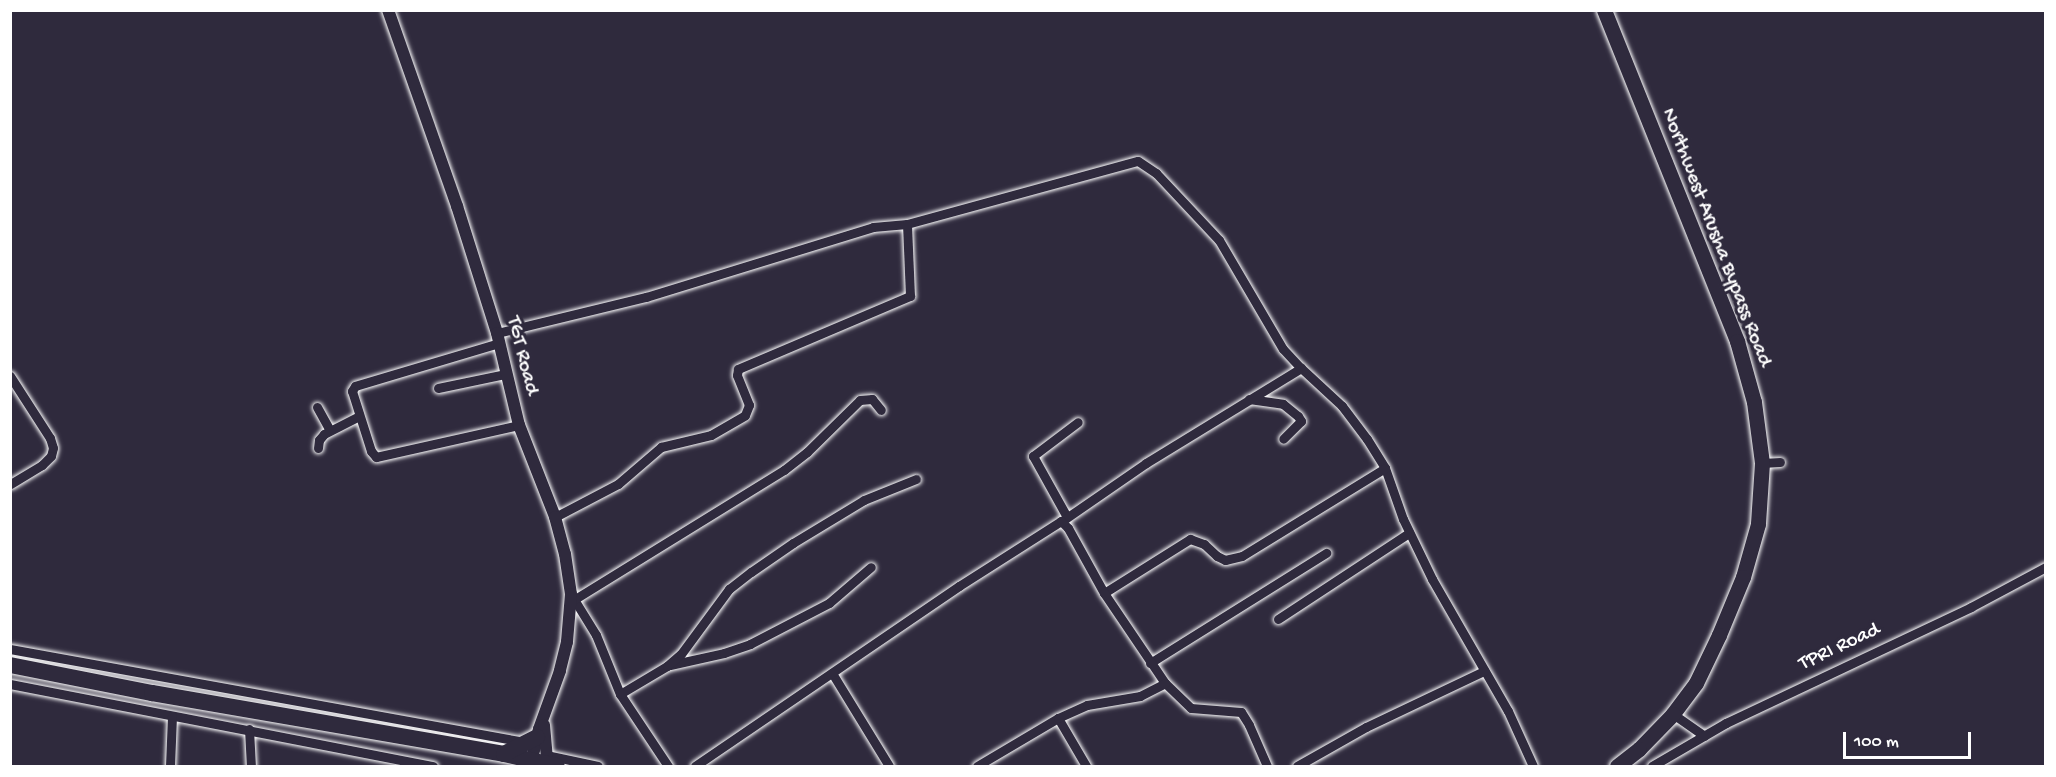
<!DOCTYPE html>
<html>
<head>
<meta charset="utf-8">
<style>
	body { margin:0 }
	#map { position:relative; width:2056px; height:777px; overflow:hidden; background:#2f2a3d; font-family:"Gochi Hand",sans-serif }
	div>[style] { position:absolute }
	.roads { filter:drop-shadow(0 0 2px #fff) drop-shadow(0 0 2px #fff) }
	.minor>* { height:9px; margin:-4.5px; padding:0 4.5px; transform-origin:4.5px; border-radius:4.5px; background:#2f2a3d }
	.tertiary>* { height:12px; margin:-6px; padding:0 6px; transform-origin:6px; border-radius:6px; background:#2f2a3d }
	.primary>* { height:15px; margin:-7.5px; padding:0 7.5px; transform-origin:7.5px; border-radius:7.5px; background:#2f2a3d }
	.trunk>* { height:16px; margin:-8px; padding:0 8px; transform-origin:8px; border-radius:8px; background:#2f2a3d }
	span { translate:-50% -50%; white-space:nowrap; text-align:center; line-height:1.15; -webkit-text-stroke:6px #2f2a3d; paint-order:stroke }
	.street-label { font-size:21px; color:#fff }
	.frame { position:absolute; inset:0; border:12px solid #fff; pointer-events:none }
	.scale { position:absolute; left:1843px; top:732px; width:128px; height:27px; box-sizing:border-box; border:3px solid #fff; border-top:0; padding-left:8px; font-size:18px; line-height:21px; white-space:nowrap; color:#fff; -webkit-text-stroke:4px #2f2a3d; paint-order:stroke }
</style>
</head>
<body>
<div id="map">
	<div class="roads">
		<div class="minor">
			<i style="left:497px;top:333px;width:153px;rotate:-13.6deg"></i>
			<i style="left:646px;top:297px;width:238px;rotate:-17.1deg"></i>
			<i style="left:873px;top:227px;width:34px;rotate:-5deg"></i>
			<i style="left:907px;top:224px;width:239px;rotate:-15.3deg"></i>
			<i style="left:1138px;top:161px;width:22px;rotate:34deg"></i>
			<i style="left:1156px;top:173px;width:92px;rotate:46.8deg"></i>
			<i style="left:1219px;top:240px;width:126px;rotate:59.6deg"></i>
			<i style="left:1283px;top:349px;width:26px;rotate:47deg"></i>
			<i style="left:1301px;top:368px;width:56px;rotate:42.8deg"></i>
			<i style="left:1342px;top:406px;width:41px;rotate:52.9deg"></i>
			<i style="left:1367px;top:439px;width:34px;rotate:58deg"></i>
			<i style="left:1385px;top:468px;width:54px;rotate:70.6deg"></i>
			<i style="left:1403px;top:519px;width:67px;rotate:64.2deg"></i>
			<i style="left:1432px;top:579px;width:152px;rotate:60.1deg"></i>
			<i style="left:1508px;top:711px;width:60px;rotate:65.6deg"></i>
			<i style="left:499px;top:343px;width:150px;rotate:163.4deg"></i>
			<i style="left:355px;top:386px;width:6px;rotate:121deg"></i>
			<i style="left:352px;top:391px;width:63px;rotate:72.4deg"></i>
			<i style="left:371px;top:451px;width:8px;rotate:50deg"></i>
			<i style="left:376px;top:457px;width:147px;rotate:-12.6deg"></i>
			<i style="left:10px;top:376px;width:74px;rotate:57.2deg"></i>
			<i style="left:50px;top:438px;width:10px;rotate:73deg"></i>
			<i style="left:53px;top:448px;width:8px;rotate:104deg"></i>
			<i style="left:51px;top:456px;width:13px;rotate:135deg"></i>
			<i style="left:42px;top:465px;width:37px;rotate:149deg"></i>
			<i style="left:438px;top:388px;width:68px;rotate:-11.8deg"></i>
			<i style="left:1249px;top:399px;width:34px;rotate:8deg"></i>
			<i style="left:1283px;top:404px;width:19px;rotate:39deg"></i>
			<i style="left:1298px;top:416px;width:6px;rotate:59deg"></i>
			<i style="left:1301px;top:421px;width:25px;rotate:135deg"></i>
			<i style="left:317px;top:407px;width:26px;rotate:61deg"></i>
			<i style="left:318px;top:448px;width:8px;rotate:-83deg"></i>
			<i style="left:319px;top:440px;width:8px;rotate:-50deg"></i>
			<i style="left:324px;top:434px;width:39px;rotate:-27deg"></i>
			<i style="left:1762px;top:463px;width:18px;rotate:-3deg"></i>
			<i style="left:555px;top:517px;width:71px;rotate:-27.6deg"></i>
			<i style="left:618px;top:484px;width:57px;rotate:-40.7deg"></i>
			<i style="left:661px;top:447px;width:51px;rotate:-13.5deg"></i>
			<i style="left:711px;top:435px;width:39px;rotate:-30deg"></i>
			<i style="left:745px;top:415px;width:11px;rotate:-68deg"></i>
			<i style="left:749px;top:405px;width:32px;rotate:-112deg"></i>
			<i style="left:737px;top:375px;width:6px;rotate:-81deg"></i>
			<i style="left:738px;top:369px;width:187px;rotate:-23deg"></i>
			<i style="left:910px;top:296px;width:72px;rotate:-92.4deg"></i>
			<i style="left:1067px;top:517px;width:70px;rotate:-119.1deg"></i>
			<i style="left:1033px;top:456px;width:56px;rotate:-37.1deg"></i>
			<i style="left:1062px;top:521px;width:102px;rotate:-34.6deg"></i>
			<i style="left:1146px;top:463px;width:182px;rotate:-31.5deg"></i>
			<i style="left:1104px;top:593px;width:102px;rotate:-32.1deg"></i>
			<i style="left:1190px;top:539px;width:15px;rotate:20deg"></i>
			<i style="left:1204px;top:544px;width:18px;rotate:43deg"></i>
			<i style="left:1217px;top:556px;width:9px;rotate:27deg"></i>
			<i style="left:1225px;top:560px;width:17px;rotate:-13deg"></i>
			<i style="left:1242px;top:556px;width:168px;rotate:-31.6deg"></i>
			<i style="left:572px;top:596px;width:46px;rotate:58.4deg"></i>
			<i style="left:596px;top:635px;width:64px;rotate:67.9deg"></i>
			<i style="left:620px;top:694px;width:87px;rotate:56.3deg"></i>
			<i style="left:575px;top:599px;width:246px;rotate:-31.7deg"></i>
			<i style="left:784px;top:470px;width:29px;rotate:-38deg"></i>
			<i style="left:807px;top:452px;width:74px;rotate:-44.5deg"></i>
			<i style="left:860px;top:400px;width:12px;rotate:-5deg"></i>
			<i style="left:872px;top:399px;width:14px;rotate:51deg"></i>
			<i style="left:1278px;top:619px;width:157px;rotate:-33.3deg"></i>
			<i style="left:10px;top:649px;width:523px;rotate:10.24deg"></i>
			<i style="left:1150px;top:663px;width:208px;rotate:-32deg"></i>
			<i style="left:670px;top:665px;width:55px;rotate:-12.5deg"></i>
			<i style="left:724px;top:653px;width:28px;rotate:-19deg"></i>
			<i style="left:750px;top:644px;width:89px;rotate:-27.4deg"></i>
			<i style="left:829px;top:603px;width:55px;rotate:-40.6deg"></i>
			<i style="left:832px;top:673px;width:109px;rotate:58.5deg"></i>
			<i style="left:10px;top:684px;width:431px;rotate:11deg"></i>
			<i style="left:620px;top:694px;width:55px;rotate:-30.8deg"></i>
			<i style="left:667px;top:666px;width:18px;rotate:-41deg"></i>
			<i style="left:681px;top:654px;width:81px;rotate:-53.6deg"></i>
			<i style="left:729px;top:589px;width:28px;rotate:-38deg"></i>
			<i style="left:751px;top:572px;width:51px;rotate:-34.6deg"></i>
			<i style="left:793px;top:543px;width:83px;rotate:-31.2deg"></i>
			<i style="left:864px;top:500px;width:56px;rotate:-22deg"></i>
			<i style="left:1673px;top:714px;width:38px;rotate:35deg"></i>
			<i style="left:1058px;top:718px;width:56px;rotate:59.7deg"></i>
			<i style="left:249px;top:729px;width:37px;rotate:87deg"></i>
			<i style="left:546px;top:755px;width:53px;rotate:11.9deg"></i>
			<i style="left:170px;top:766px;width:50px;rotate:-87.7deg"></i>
			<i style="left:695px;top:766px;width:320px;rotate:-34.3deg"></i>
			<i style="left:959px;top:586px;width:121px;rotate:-32.5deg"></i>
			<i style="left:1061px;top:521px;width:10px;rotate:45deg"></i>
			<i style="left:1068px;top:528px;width:74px;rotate:61deg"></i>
			<i style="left:1104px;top:593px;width:109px;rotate:55.9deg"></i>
			<i style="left:1165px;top:683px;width:36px;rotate:44deg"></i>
			<i style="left:1191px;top:708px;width:50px;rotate:4.6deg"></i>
			<i style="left:1241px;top:712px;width:15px;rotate:58deg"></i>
			<i style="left:1249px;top:725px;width:45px;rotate:66.3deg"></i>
			<i style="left:977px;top:766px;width:94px;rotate:-30.7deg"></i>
			<i style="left:1058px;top:718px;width:32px;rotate:-24deg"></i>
			<i style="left:1087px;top:705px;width:54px;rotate:-9.6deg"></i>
			<i style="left:1140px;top:696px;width:28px;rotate:-27deg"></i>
			<i style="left:1297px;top:766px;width:79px;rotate:-29.5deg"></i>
			<i style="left:1366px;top:727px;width:131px;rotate:-25.4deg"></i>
			<i style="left:1652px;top:766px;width:86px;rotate:-30.2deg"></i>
			<i style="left:1726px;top:723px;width:271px;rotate:-25.3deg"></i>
			<i style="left:1971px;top:607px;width:85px;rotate:-28.1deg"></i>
		</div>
		<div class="tertiary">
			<i style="left:388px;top:10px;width:208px;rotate:70.6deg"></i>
			<i style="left:457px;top:206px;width:133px;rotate:72.5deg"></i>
			<i style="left:497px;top:333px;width:95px;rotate:76.6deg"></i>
			<i style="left:519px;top:425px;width:99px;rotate:68.6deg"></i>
			<i style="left:555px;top:517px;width:38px;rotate:75deg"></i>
			<i style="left:565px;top:554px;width:40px;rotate:81.5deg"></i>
			<i style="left:571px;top:594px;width:48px;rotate:94.8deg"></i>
			<i style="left:567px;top:642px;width:30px;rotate:104deg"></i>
			<i style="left:560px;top:671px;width:62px;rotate:109.9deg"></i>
			<i style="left:539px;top:729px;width:32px;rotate:103deg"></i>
			<i style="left:544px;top:725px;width:38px;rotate:85deg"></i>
		</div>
		<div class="primary">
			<i style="left:1604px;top:10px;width:357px;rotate:68.1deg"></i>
			<i style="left:1737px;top:341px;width:63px;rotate:74.4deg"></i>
			<i style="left:1754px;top:402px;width:62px;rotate:82.5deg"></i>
			<i style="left:1762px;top:463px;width:61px;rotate:93.8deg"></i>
			<i style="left:1758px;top:524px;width:55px;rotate:105.8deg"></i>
			<i style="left:1743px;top:577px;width:63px;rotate:112.5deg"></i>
			<i style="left:1719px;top:635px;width:53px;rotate:115.6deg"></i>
			<i style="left:1696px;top:683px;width:39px;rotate:127deg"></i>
			<i style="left:1673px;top:714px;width:49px;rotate:134.2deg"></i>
			<i style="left:1639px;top:749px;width:28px;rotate:142deg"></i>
		</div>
		<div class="trunk">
			<i style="left:10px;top:665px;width:145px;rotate:11.2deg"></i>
			<i style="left:152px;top:693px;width:357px;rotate:9.8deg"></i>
			<i style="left:504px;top:754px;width:54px;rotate:12.8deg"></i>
			<i style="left:504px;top:754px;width:37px;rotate:-27deg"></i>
		</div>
	</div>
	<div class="street-label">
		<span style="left:1715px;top:238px;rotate:69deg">Northwest Arusha Bypass Road</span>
		<span style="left:521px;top:356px;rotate:76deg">TGT Road</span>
		<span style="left:1840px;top:648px;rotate:-25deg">TPRI Road</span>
	</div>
	<div class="frame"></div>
	<div class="scale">100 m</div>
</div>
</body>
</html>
